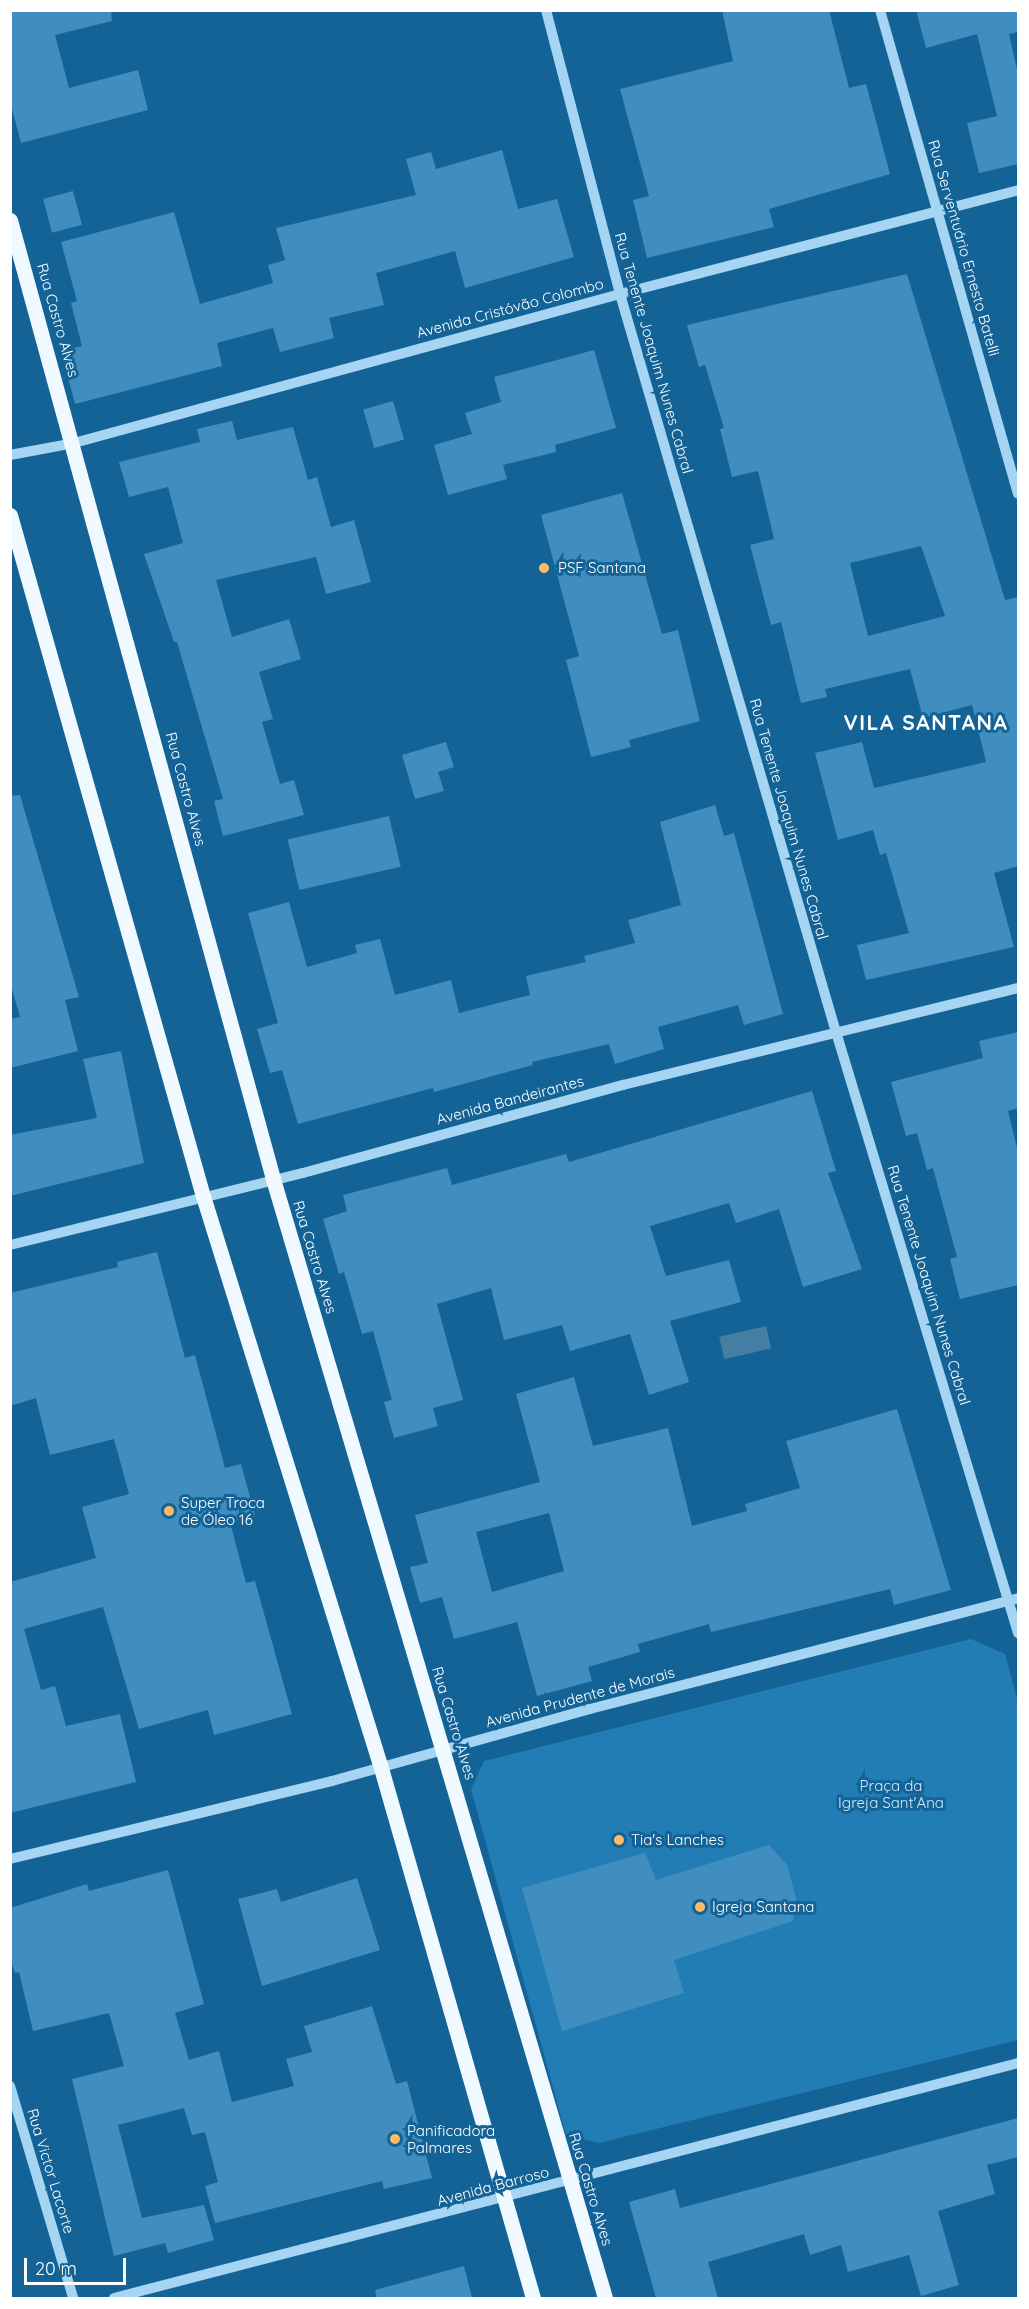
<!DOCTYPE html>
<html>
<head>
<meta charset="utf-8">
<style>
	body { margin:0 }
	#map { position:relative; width:1029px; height:2309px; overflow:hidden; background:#136397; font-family:Quicksand,sans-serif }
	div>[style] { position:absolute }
	.green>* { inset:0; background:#227db4 }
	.water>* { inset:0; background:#467ea3; transform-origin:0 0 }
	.building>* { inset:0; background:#408ec0; transform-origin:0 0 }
	.minor>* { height:10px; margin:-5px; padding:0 5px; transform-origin:5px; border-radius:5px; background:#a5d5f3 }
	.major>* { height:15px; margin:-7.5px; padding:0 7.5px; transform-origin:7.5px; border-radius:7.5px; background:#f0f9ff }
	.dots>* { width:16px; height:16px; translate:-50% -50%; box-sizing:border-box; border:3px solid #136397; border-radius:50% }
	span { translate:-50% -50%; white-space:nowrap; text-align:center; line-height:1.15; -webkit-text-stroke:6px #136397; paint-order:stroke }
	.street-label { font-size:15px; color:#fff }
	.poi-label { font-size:15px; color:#fff }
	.left { translate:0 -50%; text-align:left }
	.park-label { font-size:15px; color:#cdeafd }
	.district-label { font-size:21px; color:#fff; font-weight:700; letter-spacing:1.5px }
	.frame { position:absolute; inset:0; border:12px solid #fff; pointer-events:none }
	.scale { position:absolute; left:24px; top:2258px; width:102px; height:27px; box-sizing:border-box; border:3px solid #fff; border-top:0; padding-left:8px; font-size:18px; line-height:21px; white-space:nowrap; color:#fff; -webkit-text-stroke:4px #136397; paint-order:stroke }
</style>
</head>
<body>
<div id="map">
	<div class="green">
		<i style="clip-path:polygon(971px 1639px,1005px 1654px,1018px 1702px,1018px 2040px,599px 2143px,566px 2135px,471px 1789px,484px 1761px)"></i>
	</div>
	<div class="water">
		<i style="left:766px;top:1326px;width:23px;height:48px;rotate:77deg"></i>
	</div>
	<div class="building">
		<i style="clip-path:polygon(10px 10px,111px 10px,112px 21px,55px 35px,69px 88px,138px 70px,148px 110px,21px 143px,10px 101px)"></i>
		<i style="clip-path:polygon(722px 10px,829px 10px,849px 88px,866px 84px,890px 174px,769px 209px,774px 227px,647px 258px,633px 200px,649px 196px,620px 89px,733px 61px)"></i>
		<i style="clip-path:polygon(916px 10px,1018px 10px,1018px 32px,1009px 34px,1018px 74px,1018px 164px,979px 173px,967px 123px,997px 116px,977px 34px,926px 48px)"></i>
		<i style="clip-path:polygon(502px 150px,518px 209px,557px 199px,574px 257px,465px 288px,455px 251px,376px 273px,384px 305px,329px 318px,334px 338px,280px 352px,273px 328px,217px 343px,222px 366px,75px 404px,61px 351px,82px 346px,71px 303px,77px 301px,61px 242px,174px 212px,200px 304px,273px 283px,268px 265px,285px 260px,276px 228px,416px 195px,406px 159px,431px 152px,436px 169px)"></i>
		<i style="left:73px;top:191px;width:35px;height:31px;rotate:75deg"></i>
		<i style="clip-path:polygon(evenodd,907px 274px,1005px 600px,1018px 597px,1018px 866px,994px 873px,1014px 947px,866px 980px,857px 945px,909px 933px,886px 853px,880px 855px,873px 830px,838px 840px,815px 753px,862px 742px,874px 788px,986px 762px,972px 705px,923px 718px,910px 669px,825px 689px,827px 697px,801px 703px,781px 622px,771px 625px,750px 545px,774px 539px,758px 471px,732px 477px,720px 429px,724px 428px,705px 365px,699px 367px,687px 325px,907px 274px,921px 546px,945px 616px,868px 636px,850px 563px,921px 546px)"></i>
		<i style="clip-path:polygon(594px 350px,616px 428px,555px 445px,556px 452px,503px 465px,507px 479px,448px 495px,434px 445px,472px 434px,465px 413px,501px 402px,494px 377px)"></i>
		<i style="left:393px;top:401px;width:40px;height:31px;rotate:74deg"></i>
		<i style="clip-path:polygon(232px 421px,237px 440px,293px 427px,308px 480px,317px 477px,331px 527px,354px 520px,371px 582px,326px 594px,316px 557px,216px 580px,232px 637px,289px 619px,301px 659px,259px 672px,273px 719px,262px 722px,280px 784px,294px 780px,304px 815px,223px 836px,214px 801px,223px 799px,177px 642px,174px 642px,144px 554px,183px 543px,168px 487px,129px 497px,119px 462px,200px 442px,197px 429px)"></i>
		<i style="clip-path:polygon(622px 493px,662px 634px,678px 630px,700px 721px,629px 740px,631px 747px,591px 757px,566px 660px,579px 656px,541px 515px)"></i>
		<i style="clip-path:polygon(446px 742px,454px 767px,438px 772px,444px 791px,415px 799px,402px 755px)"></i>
		<i style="clip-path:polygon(20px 795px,79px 997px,65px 1000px,78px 1051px,10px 1068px,10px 1019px,20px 1017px,10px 982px,10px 796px)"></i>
		<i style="clip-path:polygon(715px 805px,724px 836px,734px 833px,783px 1014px,744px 1025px,738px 1005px,658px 1027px,664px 1049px,615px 1064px,609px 1044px,532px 1062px,533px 1065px,434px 1092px,433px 1088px,298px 1124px,282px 1070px,270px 1073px,257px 1029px,278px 1023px,248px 913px,289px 902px,307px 967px,357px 953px,355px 945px,380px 939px,395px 995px,451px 980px,459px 1013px,530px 995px,526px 976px,586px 962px,584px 956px,635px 943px,628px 920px,681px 905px,660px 822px)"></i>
		<i style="left:389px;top:816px;width:52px;height:104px;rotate:77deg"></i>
		<i style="clip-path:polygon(1018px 1032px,1018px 1108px,1008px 1111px,1018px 1152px,1018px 1285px,960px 1299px,950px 1259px,957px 1257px,933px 1168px,927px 1170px,917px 1133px,906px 1136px,891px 1082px,983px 1058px,979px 1041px)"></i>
		<i style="clip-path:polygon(121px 1051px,144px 1163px,10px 1196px,10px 1135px,97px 1118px,83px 1059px)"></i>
		<i style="clip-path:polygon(812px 1091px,836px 1171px,828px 1173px,862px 1269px,803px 1287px,779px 1209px,736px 1223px,729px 1203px,650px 1226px,666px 1276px,729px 1260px,741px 1302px,670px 1321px,689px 1382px,649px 1395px,630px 1334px,570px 1351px,562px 1325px,504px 1340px,491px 1288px,437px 1304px,463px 1400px,433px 1408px,438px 1426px,394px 1438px,384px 1402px,392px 1400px,373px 1331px,362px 1334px,344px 1272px,339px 1274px,323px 1219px,347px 1211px,343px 1195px,447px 1168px,452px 1185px,566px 1154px,569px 1162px)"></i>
		<i style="clip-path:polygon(157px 1252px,185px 1358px,195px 1355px,225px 1468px,241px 1464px,255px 1515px,230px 1522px,246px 1583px,255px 1581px,292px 1714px,214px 1735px,208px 1710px,139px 1729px,103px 1607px,24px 1629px,41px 1690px,55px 1686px,66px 1726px,120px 1714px,136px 1782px,10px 1813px,10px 1582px,96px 1558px,82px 1507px,129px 1494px,114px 1439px,50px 1455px,36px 1398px,10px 1406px,10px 1293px,118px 1267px,117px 1262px)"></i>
		<i style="clip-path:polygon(evenodd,574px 1377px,593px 1446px,668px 1428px,692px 1526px,747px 1511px,745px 1504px,800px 1488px,786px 1441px,897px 1409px,951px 1590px,894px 1605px,890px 1589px,711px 1632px,709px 1624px,638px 1644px,640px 1652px,588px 1667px,592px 1681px,537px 1696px,517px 1622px,454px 1639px,442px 1597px,420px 1603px,410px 1567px,428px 1563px,415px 1515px,540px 1482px,516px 1394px,574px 1377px,549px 1513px,564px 1571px,492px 1592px,476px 1532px,549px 1513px)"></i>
		<i style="clip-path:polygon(769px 1845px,787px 1865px,796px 1898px,793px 1921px,674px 1960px,684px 1993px,562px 2031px,522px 1888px,645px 1853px,656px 1880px)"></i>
		<i style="clip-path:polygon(168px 1870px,204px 2004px,175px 2013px,189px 2060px,219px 2051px,232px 2102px,294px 2086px,286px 2059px,312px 2052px,304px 2026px,372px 2006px,396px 2084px,407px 2081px,432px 2178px,384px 2189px,382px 2181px,215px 2223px,205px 2186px,218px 2182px,205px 2132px,192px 2135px,184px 2108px,118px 2125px,142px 2218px,204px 2205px,214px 2240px,168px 2253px,165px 2243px,114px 2256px,72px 2079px,124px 2066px,109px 2013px,33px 2031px,19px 1972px,15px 1973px,10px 1958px,10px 1908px,87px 1884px,89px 1891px)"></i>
		<i style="clip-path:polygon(357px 1878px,380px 1950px,262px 1986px,238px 1899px,277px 1889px,281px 1902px)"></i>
		<i style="clip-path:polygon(1018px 2118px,1018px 2157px,987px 2165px,995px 2194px,938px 2211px,959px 2285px,921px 2296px,909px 2255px,848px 2272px,841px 2245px,810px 2255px,804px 2234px,708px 2262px,718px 2298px,656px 2298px,629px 2202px,675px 2189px,680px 2208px)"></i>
		<i style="clip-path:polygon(464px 2266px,472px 2298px,377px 2298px,375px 2290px)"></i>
	</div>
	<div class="minor">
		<i style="left:546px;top:10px;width:293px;rotate:75.4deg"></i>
		<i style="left:620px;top:294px;width:769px;rotate:73.69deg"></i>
		<i style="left:836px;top:1032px;width:628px;rotate:73.15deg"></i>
		<i style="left:880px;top:10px;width:503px;rotate:74.09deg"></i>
		<i style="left:10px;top:455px;width:65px;rotate:-10.6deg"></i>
		<i style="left:74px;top:443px;width:566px;rotate:-15.26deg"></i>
		<i style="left:620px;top:294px;width:411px;rotate:-14.6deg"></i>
		<i style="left:10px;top:1245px;width:302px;rotate:-13.8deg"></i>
		<i style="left:303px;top:1173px;width:332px;rotate:-15.4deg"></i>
		<i style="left:623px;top:1085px;width:407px;rotate:-13.8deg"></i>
		<i style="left:10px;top:1859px;width:331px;rotate:-13.6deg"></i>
		<i style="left:332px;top:1781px;width:268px;rotate:-15.6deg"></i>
		<i style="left:590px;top:1709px;width:442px;rotate:-14.5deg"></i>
		<i style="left:10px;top:2086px;width:221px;rotate:73.4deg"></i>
		<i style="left:114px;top:2298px;width:934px;rotate:-14.57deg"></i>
	</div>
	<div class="major">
		<i style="left:10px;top:220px;width:994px;rotate:74.66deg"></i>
		<i style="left:273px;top:1179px;width:1167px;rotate:73.47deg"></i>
		<i style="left:10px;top:515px;width:708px;rotate:74.18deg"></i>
		<i style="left:203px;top:1196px;width:599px;rotate:72.71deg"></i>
		<i style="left:381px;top:1768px;width:551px;rotate:74deg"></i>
	</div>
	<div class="dots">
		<i style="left:544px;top:568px;background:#ffba66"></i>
		<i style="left:169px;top:1511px;background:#ffba66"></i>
		<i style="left:619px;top:1840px;background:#ffba66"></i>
		<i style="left:700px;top:1907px;background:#ffba66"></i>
		<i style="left:395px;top:2139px;background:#ffba66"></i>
	</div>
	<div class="street-label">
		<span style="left:964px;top:248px;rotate:74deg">Rua Serventuário Ernesto Batelli</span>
		<span style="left:510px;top:308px;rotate:-15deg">Avenida Cristóvão Colombo</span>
		<span style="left:58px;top:320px;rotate:74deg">Rua Castro Alves</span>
		<span style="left:654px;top:353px;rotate:74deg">Rua Tenente Joaquim Nunes Cabral</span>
		<span style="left:186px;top:789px;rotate:75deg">Rua Castro Alves</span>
		<span style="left:789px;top:819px;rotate:74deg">Rua Tenente Joaquim Nunes Cabral</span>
		<span style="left:510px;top:1100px;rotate:-15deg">Avenida Bandeirantes</span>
		<span style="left:315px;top:1257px;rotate:73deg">Rua Castro Alves</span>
		<span style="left:929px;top:1285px;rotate:73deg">Rua Tenente Joaquim Nunes Cabral</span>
		<span style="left:580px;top:1697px;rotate:-15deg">Avenida Prudente de Morais</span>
		<span style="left:454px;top:1723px;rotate:73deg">Rua Castro Alves</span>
		<span style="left:51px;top:2171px;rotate:73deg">Rua Victor Lacorte</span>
		<span style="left:493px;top:2186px;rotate:-15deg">Avenida Barroso</span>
		<span style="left:591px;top:2189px;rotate:73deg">Rua Castro Alves</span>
	</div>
	<div class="poi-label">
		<span class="left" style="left:558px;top:568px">PSF Santana</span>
		<span class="left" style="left:181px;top:1511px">Super Troca<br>de Óleo 16</span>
		<span class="left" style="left:631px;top:1840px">Tia's Lanches</span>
		<span class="left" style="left:712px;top:1907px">Igreja Santana</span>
		<span class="left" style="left:407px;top:2139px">Panificadora<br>Palmares</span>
	</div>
	<div class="park-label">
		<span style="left:891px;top:1794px">Praça da<br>Igreja Sant'Ana</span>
	</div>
	<div class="district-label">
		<span style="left:926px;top:722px">VILA SANTANA</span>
	</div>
	<div class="frame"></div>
	<div class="scale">20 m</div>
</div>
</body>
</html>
